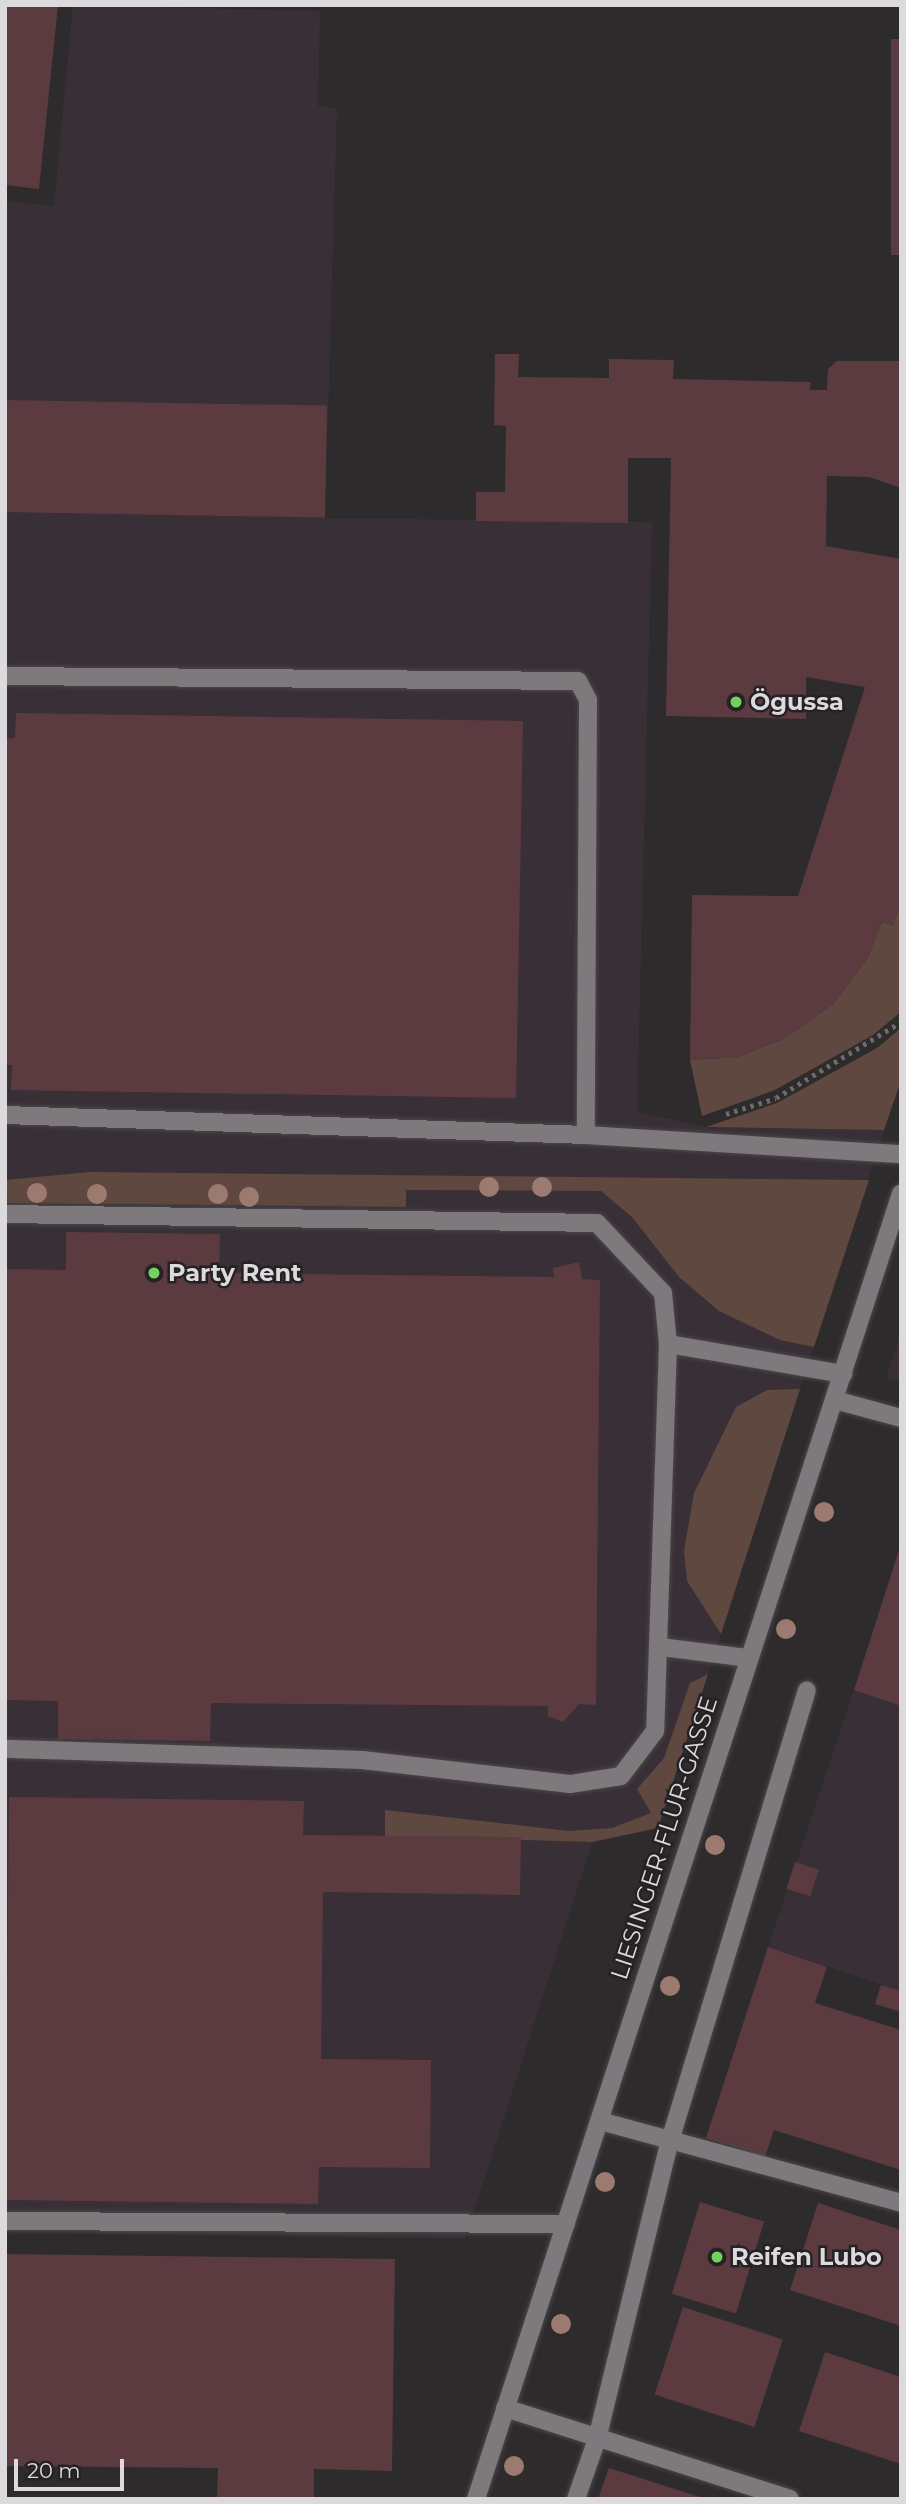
<!DOCTYPE html>
<html>
<head>
<meta charset="utf-8">
<style>
	body { margin:0 }
	#map { position:relative; width:906px; height:2504px; overflow:hidden; background:#2e2b2d; font-family:Montserrat,sans-serif }
	div>[style] { position:absolute }
	.built>* { inset:0; background:#392f36 }
	.green>* { inset:0; background:#5e483f }
	.building>* { inset:0; background:#5b3b40; transform-origin:0 0 }
	.path>* { height:4.5px; margin-top:-2.25px; transform-origin:0; background:repeating-linear-gradient(90deg,#6d6a6c 0 3.5px,transparent 0 8.5px) }
	.roads { filter:drop-shadow(0 0 2px #4a4749) drop-shadow(0 0 2px #4a4749) }
	.service>* { height:18px; margin:-9px; padding:0 9px; transform-origin:9px; border-radius:9px; background:#7d797c }
	.minor>* { height:18px; margin:-9px; padding:0 9px; transform-origin:9px; border-radius:9px; background:#7d797c }
	.trees>* { width:20px; height:20px; margin:-10px; border-radius:50%; background:#9d7a6f }
	.dots>* { width:19px; height:19px; translate:-50% -50%; box-sizing:border-box; border:4px solid #252124; border-radius:50% }
	span { translate:-50% -50%; white-space:nowrap; text-align:center; line-height:1.15; -webkit-text-stroke:5px #252124; paint-order:stroke }
	.poi-label { font-size:24px; color:#dcdadc; font-weight:700 }
	.left { translate:0 -50%; text-align:left }
	.street-label { font-size:24px; color:#dcdadc }
	.frame { position:absolute; inset:0; border:7px solid #dcdadc; pointer-events:none }
	.scale { position:absolute; left:14px; top:2459px; width:110px; height:32px; box-sizing:border-box; border:4px solid #dcdadc; border-top:0; padding-left:9px; font-size:21px; line-height:24px; white-space:nowrap; color:#dcdadc; -webkit-text-stroke:5px #252124; paint-order:stroke }
</style>
</head>
<body>
<div id="map">
	<div class="built">
		<i style="clip-path:polygon(73px 5px,320px 11px,318px 106px,337px 109px,325px 518px,652px 522px,637px 1112px,706px 1127px,884px 1130px,658px 1828px,592px 1843px,465px 2239px,5px 2232px,5px 201px,54px 206px)"></i>
		<i style="clip-path:polygon(901px 1332px,901px 1382px,886px 1378px)"></i>
		<i style="clip-path:polygon(854px 1690px,901px 1706px,901px 1991px,768px 1947px)"></i>
	</div>
	<div class="green">
		<i style="clip-path:polygon(901px 902px,901px 1012px,873px 1035px,775px 1090px,702px 1116px,690px 1060px,737px 1057px,782px 1040px,833px 1004px,867px 959px,882px 922px,893px 925px)"></i>
		<i style="clip-path:polygon(901px 1028px,901px 1081px,884px 1130px,706px 1127px,777px 1103px,877px 1048px)"></i>
		<i style="clip-path:polygon(90px 1172px,869px 1180px,814px 1347px,780px 1340px,719px 1311px,679px 1277px,632px 1217px,601px 1191px,406px 1190px,406px 1207px,5px 1203px,5px 1180px)"></i>
		<i style="clip-path:polygon(800px 1389px,721px 1634px,687px 1581px,684px 1551px,694px 1493px,736px 1407px,767px 1390px)"></i>
		<i style="clip-path:polygon(708px 1674px,658px 1828px,592px 1842px,385px 1836px,385px 1810px,569px 1831px,612px 1828px,651px 1813px,637px 1789px,664px 1758px,690px 1683px)"></i>
	</div>
	<div class="building">
		<i style="clip-path:polygon(5px 5px,58px 5px,39px 189px,5px 185px)"></i>
		<i style="left:891px;top:39px;width:10px;height:216px"></i>
		<i style="clip-path:polygon(495px 354px,519px 354px,518px 377px,609px 378px,609px 359px,674px 360px,673px 379px,811px 382px,810px 390px,827px 390px,828px 369px,837px 361px,901px 361px,901px 488px,869px 477px,827px 476px,826px 546px,901px 559px,901px 902px,893px 925px,882px 922px,867px 959px,833px 1004px,782px 1040px,737px 1057px,690px 1060px,692px 895px,798px 896px,865px 687px,806px 677px,806px 719px,666px 716px,671px 458px,628px 458px,628px 523px,476px 521px,476px 492px,505px 492px,506px 426px,494px 425px)"></i>
		<i style="left:5px;top:400px;width:322px;height:112px;rotate:1deg"></i>
		<i style="clip-path:polygon(16px 713px,523px 721px,516px 1098px,11px 1090px,12px 1065px,5px 1065px,5px 738px,15px 738px)"></i>
		<i style="clip-path:polygon(66px 1232px,220px 1234px,219px 1273px,554px 1277px,553px 1268px,579px 1262px,582px 1279px,600px 1280px,596px 1705px,579px 1704px,563px 1722px,548px 1716px,548px 1706px,211px 1703px,210px 1741px,58px 1739px,58px 1701px,5px 1700px,5px 1269px,66px 1270px)"></i>
		<i style="clip-path:polygon(900px 1547px,901px 1547px,901px 1706px,854px 1690px)"></i>
		<i style="clip-path:polygon(9px 1797px,304px 1801px,303px 1835px,521px 1837px,520px 1895px,323px 1892px,321px 2059px,431px 2060px,430px 2168px,319px 2167px,318px 2204px,5px 2200px)"></i>
		<i style="left:795px;top:1862px;width:25px;height:28px;rotate:18deg"></i>
		<i style="clip-path:polygon(768px 1947px,827px 1967px,815px 2003px,901px 2030px,901px 2170px,774px 2130px,765px 2157px,706px 2138px)"></i>
		<i style="clip-path:polygon(881px 1985px,901px 1991px,901px 2012px,875px 2004px)"></i>
		<i style="left:700px;top:2202px;width:67px;height:96px;rotate:17deg"></i>
		<i style="clip-path:polygon(818px 2203px,901px 2230px,901px 2326px,790px 2290px)"></i>
		<i style="clip-path:polygon(5px 2254px,395px 2259px,392px 2471px,314px 2469px,314px 2499px,217px 2499px,218px 2468px,5px 2466px)"></i>
		<i style="left:683px;top:2307px;width:105px;height:92px;rotate:18deg"></i>
		<i style="clip-path:polygon(825px 2352px,901px 2377px,901px 2464px,799px 2431px)"></i>
		<i style="clip-path:polygon(609px 2468px,703px 2498px,703px 2499px,598px 2499px)"></i>
	</div>
	<div class="path">
		<i style="left:726px;top:1114px;width:52px;rotate:-17.7deg"></i>
		<i style="left:776px;top:1098px;width:146px;rotate:-31.3deg"></i>
	</div>
	<div class="roads">
		<div class="service">
			<i style="left:5px;top:676px;width:573px;rotate:0.5deg"></i>
			<i style="left:578px;top:681px;width:21px;rotate:62deg"></i>
			<i style="left:588px;top:700px;width:435px;rotate:90.3deg"></i>
			<i style="left:5px;top:1115px;width:581px;rotate:1.97deg"></i>
			<i style="left:586px;top:1135px;width:316px;rotate:3.5deg"></i>
			<i style="left:5px;top:1214px;width:592px;rotate:0.87deg"></i>
			<i style="left:597px;top:1223px;width:96px;rotate:46.7deg"></i>
			<i style="left:663px;top:1293px;width:51px;rotate:84.4deg"></i>
			<i style="left:668px;top:1344px;width:387px;rotate:91.9deg"></i>
			<i style="left:655px;top:1731px;width:56px;rotate:127.1deg"></i>
			<i style="left:621px;top:1776px;width:52px;rotate:171.1deg"></i>
			<i style="left:570px;top:1784px;width:209px;rotate:-173.4deg"></i>
			<i style="left:362px;top:1760px;width:357px;rotate:-178.2deg"></i>
			<i style="left:668px;top:1344px;width:178px;rotate:9.7deg"></i>
			<i style="left:661px;top:1647px;width:88px;rotate:7.2deg"></i>
			<i style="left:600px;top:2121px;width:312px;rotate:15.2deg"></i>
			<i style="left:5px;top:2221px;width:561px;rotate:0.31deg"></i>
			<i style="left:505px;top:2408px;width:299px;rotate:17.7deg"></i>
			<i style="left:576px;top:2499px;width:64px;rotate:-70.7deg"></i>
			<i style="left:597px;top:2439px;width:304px;rotate:-76.3deg"></i>
			<i style="left:669px;top:2144px;width:474px;rotate:-73.1deg"></i>
		</div>
		<div class="minor">
			<i style="left:835px;top:1400px;width:68px;rotate:15.3deg"></i>
			<i style="left:476px;top:2499px;width:1373px;rotate:-71.97deg"></i>
		</div>
	</div>
	<div class="trees">
		<i style="left:489px;top:1187px"></i>
		<i style="left:542px;top:1187px"></i>
		<i style="left:37px;top:1193px"></i>
		<i style="left:97px;top:1194px"></i>
		<i style="left:218px;top:1194px"></i>
		<i style="left:249px;top:1197px"></i>
		<i style="left:824px;top:1512px"></i>
		<i style="left:786px;top:1629px"></i>
		<i style="left:715px;top:1845px"></i>
		<i style="left:670px;top:1986px"></i>
		<i style="left:605px;top:2182px"></i>
		<i style="left:561px;top:2324px"></i>
		<i style="left:514px;top:2466px"></i>
	</div>
	<div class="dots">
		<i style="left:736px;top:702px;background:#73d25c"></i>
		<i style="left:154px;top:1273px;background:#73d25c"></i>
		<i style="left:717px;top:2257px;background:#73d25c"></i>
	</div>
	<div class="poi-label">
		<span class="left" style="left:750px;top:702px">Ögussa</span>
		<span class="left" style="left:168px;top:1273px">Party Rent</span>
		<span class="left" style="left:731px;top:2257px">Reifen Lubo</span>
	</div>
	<div class="street-label">
		<span style="left:664px;top:1838px;rotate:-72deg">LIESINGER-FLUR-GASSE</span>
	</div>
	<div class="frame"></div>
	<div class="scale">20 m</div>
</div>
</body>
</html>
